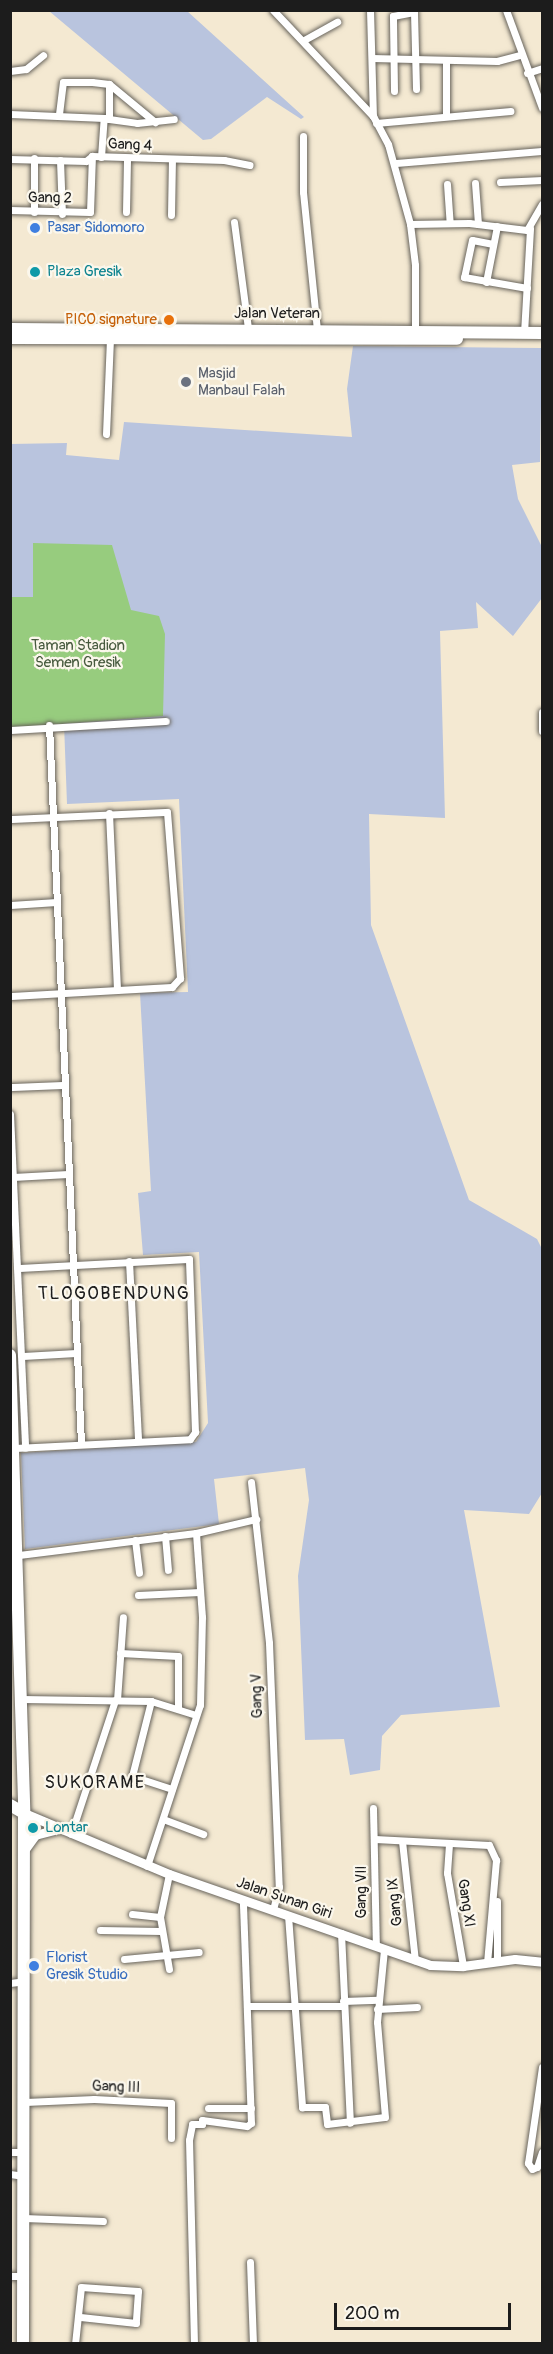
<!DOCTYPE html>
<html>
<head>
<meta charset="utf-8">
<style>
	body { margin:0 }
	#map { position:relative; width:553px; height:2354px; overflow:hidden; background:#f4e9d2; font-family:Pangolin,sans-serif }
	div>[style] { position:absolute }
	.industrial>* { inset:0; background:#b9c4de }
	.green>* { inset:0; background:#97cc7e }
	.roads { filter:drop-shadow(0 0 2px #68645c) drop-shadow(0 0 2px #68645c) }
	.street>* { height:7px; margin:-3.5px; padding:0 3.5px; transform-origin:3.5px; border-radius:3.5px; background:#fff }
	.secondary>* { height:9px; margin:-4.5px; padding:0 4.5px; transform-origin:4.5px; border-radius:4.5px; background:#fff }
	.highway>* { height:12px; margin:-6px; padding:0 6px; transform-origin:6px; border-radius:6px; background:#fff }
	.dots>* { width:16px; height:16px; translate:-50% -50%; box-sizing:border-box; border:3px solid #fbf7ec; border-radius:50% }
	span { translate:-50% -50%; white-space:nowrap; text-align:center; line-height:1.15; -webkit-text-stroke:4.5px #fbf7ec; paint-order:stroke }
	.street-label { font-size:15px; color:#1c1c1c }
	.shop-label { font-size:15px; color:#366cbe }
	.left { translate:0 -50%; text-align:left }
	.culture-label { font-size:15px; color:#0d838f }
	.food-label { font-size:15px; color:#c56008 }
	.right { translate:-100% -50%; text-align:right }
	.worship-label { font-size:15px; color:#5b616d }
	.park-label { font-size:15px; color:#475a3e }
	.quarter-label { font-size:18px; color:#1c1c1c; letter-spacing:1.5px }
	.frame { position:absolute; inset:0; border:12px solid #1c1c1c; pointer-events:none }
	.scale { position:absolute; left:334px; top:2303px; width:177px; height:27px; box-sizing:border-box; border:3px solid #1c1c1c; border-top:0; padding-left:8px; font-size:18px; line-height:21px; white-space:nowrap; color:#1c1c1c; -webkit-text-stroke:4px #fbf7ec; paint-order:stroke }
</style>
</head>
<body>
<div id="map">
	<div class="industrial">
		<i style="clip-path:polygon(49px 11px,187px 11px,304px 117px,301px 119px,267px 97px,211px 139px,203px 140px)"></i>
		<i style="clip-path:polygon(353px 346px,542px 348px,540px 462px,512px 465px,518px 499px,542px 547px,542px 598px,513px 636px,476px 602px,478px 628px,440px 631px,445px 818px,369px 814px,371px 925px,469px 1200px,537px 1239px,542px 1249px,542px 1493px,529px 1514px,464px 1510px,500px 1707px,401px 1715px,382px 1736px,380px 1770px,350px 1775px,344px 1739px,305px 1740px,298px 1576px,309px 1500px,305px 1468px,214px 1479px,219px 1524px,25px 1549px,21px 1453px,196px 1442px,208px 1423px,199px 1252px,143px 1255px,138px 1193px,151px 1191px,140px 993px,188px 992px,179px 799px,67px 804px,64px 724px,11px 728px,10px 444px,67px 443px,66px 455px,119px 460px,124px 422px,352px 437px,347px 389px)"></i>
	</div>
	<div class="green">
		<i style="clip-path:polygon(33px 543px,112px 545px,131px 610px,159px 616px,165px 634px,163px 716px,11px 728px,11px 597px,33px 597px)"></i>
	</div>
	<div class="roads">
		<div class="street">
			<i style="left:273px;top:10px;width:146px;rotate:46.7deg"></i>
			<i style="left:373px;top:116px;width:32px;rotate:62deg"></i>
			<i style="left:388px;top:144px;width:83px;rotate:74.6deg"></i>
			<i style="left:410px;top:224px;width:41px;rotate:83deg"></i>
			<i style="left:415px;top:265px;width:66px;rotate:90deg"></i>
			<i style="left:370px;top:10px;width:106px;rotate:88.4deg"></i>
			<i style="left:506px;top:10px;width:104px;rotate:69.8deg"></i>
			<i style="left:304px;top:40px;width:38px;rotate:-29deg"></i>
			<i style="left:372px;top:58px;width:125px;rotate:1.4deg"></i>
			<i style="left:497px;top:61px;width:24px;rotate:-15deg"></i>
			<i style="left:446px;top:60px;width:56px;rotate:90deg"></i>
			<i style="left:10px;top:71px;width:16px;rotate:-7deg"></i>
			<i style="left:26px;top:69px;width:22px;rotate:-39deg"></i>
			<i style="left:527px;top:73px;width:16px;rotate:-18deg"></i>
			<i style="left:109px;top:84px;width:35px;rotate:90deg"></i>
			<i style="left:109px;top:119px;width:28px;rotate:8deg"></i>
			<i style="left:137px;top:123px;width:37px;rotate:-6deg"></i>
			<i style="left:394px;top:91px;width:75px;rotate:-90.8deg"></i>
			<i style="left:393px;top:16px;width:21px;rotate:-11deg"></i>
			<i style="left:414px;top:12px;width:77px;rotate:88.5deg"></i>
			<i style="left:10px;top:114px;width:94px;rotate:2.4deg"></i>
			<i style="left:59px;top:114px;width:32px;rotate:-83deg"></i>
			<i style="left:63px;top:82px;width:29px"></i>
			<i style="left:92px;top:82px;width:17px;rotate:7deg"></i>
			<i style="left:109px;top:84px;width:60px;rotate:39.6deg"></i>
			<i style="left:376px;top:123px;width:135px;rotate:-5.1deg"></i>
			<i style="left:303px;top:136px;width:56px;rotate:90deg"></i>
			<i style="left:303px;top:192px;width:138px;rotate:84.2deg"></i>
			<i style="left:101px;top:157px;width:39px;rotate:-86deg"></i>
			<i style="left:104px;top:118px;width:4px;rotate:14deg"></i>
			<i style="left:34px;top:158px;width:54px;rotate:90deg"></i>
			<i style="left:10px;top:159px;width:76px;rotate:1.5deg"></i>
			<i style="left:86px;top:161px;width:8px;rotate:-40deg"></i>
			<i style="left:92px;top:156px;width:132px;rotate:1.7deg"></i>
			<i style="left:224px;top:160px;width:26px;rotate:11deg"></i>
			<i style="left:60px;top:160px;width:54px;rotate:87.9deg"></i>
			<i style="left:396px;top:163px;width:146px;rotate:-4.7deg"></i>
			<i style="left:500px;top:182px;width:42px;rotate:-2.7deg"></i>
			<i style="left:475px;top:183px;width:41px;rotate:85.8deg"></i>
			<i style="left:447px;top:184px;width:39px;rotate:86deg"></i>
			<i style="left:10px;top:210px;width:80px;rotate:1.4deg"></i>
			<i style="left:90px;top:212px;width:56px;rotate:-88deg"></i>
			<i style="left:126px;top:212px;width:54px;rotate:-88.9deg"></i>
			<i style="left:171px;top:215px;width:55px;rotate:-89deg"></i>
			<i style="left:234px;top:222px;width:108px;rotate:82.5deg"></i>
			<i style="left:410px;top:224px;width:59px;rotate:-1deg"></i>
			<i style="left:469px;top:223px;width:58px;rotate:6.9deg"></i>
			<i style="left:527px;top:230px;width:30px;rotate:-60deg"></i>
			<i style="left:493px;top:244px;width:21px;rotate:-169deg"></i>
			<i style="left:472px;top:240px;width:38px;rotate:102deg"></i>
			<i style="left:464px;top:277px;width:64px;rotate:9.9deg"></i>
			<i style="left:486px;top:282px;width:57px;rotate:-78.9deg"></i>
			<i style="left:524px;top:333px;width:105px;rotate:-86.7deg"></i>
			<i style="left:106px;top:434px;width:96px;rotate:-87.6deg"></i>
			<i style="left:542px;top:712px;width:19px;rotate:90deg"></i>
			<i style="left:49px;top:725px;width:720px;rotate:87.45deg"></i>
			<i style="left:10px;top:730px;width:156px;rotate:-3.3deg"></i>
			<i style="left:109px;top:813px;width:177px;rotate:87.4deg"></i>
			<i style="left:10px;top:819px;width:157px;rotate:-2.6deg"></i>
			<i style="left:167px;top:812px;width:167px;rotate:85.5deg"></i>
			<i style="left:180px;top:978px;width:12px;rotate:132deg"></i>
			<i style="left:172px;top:987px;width:162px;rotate:176.8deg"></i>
			<i style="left:10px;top:905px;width:47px;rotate:-3.7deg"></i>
			<i style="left:10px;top:1087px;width:55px;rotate:-2.1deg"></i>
			<i style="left:10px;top:1114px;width:334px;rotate:87.4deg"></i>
			<i style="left:12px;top:1177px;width:57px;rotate:-3deg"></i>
			<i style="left:129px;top:1261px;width:180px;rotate:87.1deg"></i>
			<i style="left:22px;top:1356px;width:55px;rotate:-3.1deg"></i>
			<i style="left:15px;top:1448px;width:175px;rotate:-2.9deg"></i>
			<i style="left:190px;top:1439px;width:9px;rotate:-54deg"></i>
			<i style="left:195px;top:1432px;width:173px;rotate:-92deg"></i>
			<i style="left:189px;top:1259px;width:171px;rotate:177deg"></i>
			<i style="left:251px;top:1482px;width:162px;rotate:83.6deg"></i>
			<i style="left:269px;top:1643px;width:244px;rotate:87.7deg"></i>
			<i style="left:279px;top:1887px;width:24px;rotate:105deg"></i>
			<i style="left:165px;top:1536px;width:34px;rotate:85deg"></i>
			<i style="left:135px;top:1540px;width:33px;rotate:83deg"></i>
			<i style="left:19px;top:1555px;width:178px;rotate:-7.1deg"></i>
			<i style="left:196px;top:1533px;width:62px;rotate:-13.1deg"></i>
			<i style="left:138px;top:1595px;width:62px;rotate:-2.8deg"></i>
			<i style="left:120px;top:1653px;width:58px;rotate:3deg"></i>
			<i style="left:178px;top:1656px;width:51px;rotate:90deg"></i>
			<i style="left:22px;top:1699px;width:129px;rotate:0.9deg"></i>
			<i style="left:151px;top:1701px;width:47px;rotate:17.3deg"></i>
			<i style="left:117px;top:1700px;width:83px;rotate:-85.9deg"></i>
			<i style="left:151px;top:1701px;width:77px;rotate:104.2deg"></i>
			<i style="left:132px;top:1776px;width:42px;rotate:18deg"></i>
			<i style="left:373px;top:1808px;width:138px;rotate:88.8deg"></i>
			<i style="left:163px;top:1819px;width:43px;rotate:20.6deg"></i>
			<i style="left:71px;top:1834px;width:141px;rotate:-71.8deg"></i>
			<i style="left:375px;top:1839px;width:114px;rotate:3deg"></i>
			<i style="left:489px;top:1845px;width:17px;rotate:65deg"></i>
			<i style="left:496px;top:1860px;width:103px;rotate:95deg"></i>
			<i style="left:402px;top:1841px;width:120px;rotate:83.8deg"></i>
			<i style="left:449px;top:1844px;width:29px;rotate:94deg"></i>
			<i style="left:447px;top:1873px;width:94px;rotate:80.2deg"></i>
			<i style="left:147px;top:1866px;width:169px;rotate:-71.8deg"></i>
			<i style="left:200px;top:1705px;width:88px;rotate:-88.7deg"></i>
			<i style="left:202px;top:1617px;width:84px;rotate:-94.1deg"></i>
			<i style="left:497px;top:1901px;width:60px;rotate:90deg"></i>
			<i style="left:132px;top:1914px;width:28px;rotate:6deg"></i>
			<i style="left:288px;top:1915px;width:193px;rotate:85.8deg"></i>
			<i style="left:302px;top:2107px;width:23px"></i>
			<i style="left:325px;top:2107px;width:17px;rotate:83deg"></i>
			<i style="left:327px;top:2124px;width:58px;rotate:-6.9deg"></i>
			<i style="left:385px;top:2117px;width:95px;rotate:-94.8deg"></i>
			<i style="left:377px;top:2022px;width:73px;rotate:-84.5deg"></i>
			<i style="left:100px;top:1930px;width:61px;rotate:0.9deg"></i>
			<i style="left:341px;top:1933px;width:190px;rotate:87.3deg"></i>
			<i style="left:124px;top:1959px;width:75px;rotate:-5.3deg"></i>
			<i style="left:169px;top:1969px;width:53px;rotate:-99.8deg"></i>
			<i style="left:160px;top:1917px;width:44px;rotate:-78.2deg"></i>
			<i style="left:10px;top:1983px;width:8px;rotate:-7deg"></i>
			<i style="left:343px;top:2001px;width:35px;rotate:-2deg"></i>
			<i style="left:248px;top:2006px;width:96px"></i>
			<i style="left:377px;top:2009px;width:40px;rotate:-2.9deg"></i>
			<i style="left:542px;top:2067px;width:97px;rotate:98.3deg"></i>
			<i style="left:528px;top:2163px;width:7px;rotate:56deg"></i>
			<i style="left:532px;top:2169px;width:5px;rotate:-22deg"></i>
			<i style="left:537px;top:2167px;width:16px;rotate:-72deg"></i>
			<i style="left:25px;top:2102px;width:69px;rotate:-2.5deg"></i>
			<i style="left:94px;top:2099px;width:77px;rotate:3deg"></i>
			<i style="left:171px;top:2103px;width:35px;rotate:90deg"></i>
			<i style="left:208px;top:2108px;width:43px"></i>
			<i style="left:10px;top:2152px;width:7px"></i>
			<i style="left:10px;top:2174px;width:7px;rotate:8deg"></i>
			<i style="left:24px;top:2218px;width:79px;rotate:2.2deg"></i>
			<i style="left:250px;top:2262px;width:82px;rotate:87.9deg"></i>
			<i style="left:10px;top:2276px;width:7px"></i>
			<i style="left:75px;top:2344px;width:57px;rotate:-84deg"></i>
			<i style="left:81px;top:2287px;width:57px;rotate:4deg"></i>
			<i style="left:138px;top:2291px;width:32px;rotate:94deg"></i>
			<i style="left:136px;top:2323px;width:56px;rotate:-173.9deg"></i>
			<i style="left:194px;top:2344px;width:204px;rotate:-91.4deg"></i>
			<i style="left:189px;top:2140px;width:16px;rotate:-79deg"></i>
			<i style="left:192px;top:2124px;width:10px"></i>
			<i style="left:202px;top:2124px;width:4px;rotate:-90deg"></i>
			<i style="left:202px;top:2120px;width:45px;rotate:7.6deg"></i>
			<i style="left:247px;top:2126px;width:5px;rotate:-37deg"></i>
			<i style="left:251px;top:2123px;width:223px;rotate:-92.1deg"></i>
		</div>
		<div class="secondary">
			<i style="left:24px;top:1813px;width:157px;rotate:22.8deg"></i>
			<i style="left:169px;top:1874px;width:276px;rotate:19.2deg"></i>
			<i style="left:430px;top:1965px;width:33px;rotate:2deg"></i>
			<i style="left:463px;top:1966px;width:52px;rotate:-7.7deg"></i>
			<i style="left:515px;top:1959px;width:27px;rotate:6deg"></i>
			<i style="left:25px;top:1849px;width:17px;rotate:-54deg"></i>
			<i style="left:35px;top:1835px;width:24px;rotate:-15deg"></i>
		</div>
		<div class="highway">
			<i style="left:10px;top:329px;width:532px;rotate:0.43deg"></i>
			<i style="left:10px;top:338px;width:447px;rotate:0.1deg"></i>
			<i style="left:10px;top:1355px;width:458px;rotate:88.2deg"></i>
			<i style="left:24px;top:1813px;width:531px;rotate:90.11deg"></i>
			<i style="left:10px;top:1805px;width:16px;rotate:30deg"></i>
		</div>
	</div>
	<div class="dots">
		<i style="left:35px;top:228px;background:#3f7fe0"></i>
		<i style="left:35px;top:272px;background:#0f9aa8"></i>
		<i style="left:169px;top:320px;background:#e8710a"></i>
		<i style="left:186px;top:382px;background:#6b7280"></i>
		<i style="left:33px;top:1828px;background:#0f9aa8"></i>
		<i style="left:34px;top:1966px;background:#3f7fe0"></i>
	</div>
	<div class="street-label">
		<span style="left:130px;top:145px;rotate:3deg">Gang 4</span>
		<span style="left:50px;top:198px;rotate:1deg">Gang 2</span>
		<span style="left:277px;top:314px">Jalan Veteran</span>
		<span style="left:257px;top:1696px;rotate:-92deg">Gang V</span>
		<span style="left:362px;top:1892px;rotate:-90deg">Gang VII</span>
		<span style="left:284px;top:1898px;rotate:19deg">Jalan Sunan Giri</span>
		<span style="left:395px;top:1902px;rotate:-96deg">Gang IX</span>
		<span style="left:466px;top:1903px;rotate:81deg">Gang XI</span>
		<span style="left:116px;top:2087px;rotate:2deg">Gang III</span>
	</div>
	<div class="shop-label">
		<span class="left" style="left:47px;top:228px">Pasar Sidomoro</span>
		<span class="left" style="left:46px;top:1966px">Florist<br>Gresik Studio</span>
	</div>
	<div class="culture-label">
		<span class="left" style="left:47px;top:272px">Plaza Gresik</span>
		<span class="left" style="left:45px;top:1828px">Lontar</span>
	</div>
	<div class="food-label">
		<span class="right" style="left:157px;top:320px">PICO signature</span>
	</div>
	<div class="worship-label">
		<span class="left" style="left:198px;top:382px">Masjid<br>Manbaul Falah</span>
	</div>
	<div class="park-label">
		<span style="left:78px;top:654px">Taman Stadion<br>Semen Gresik</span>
	</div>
	<div class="quarter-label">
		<span style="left:114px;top:1294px">TLOGOBENDUNG</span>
		<span style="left:95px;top:1783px">SUKORAME</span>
	</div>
	<div class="frame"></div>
	<div class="scale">200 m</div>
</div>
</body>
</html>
